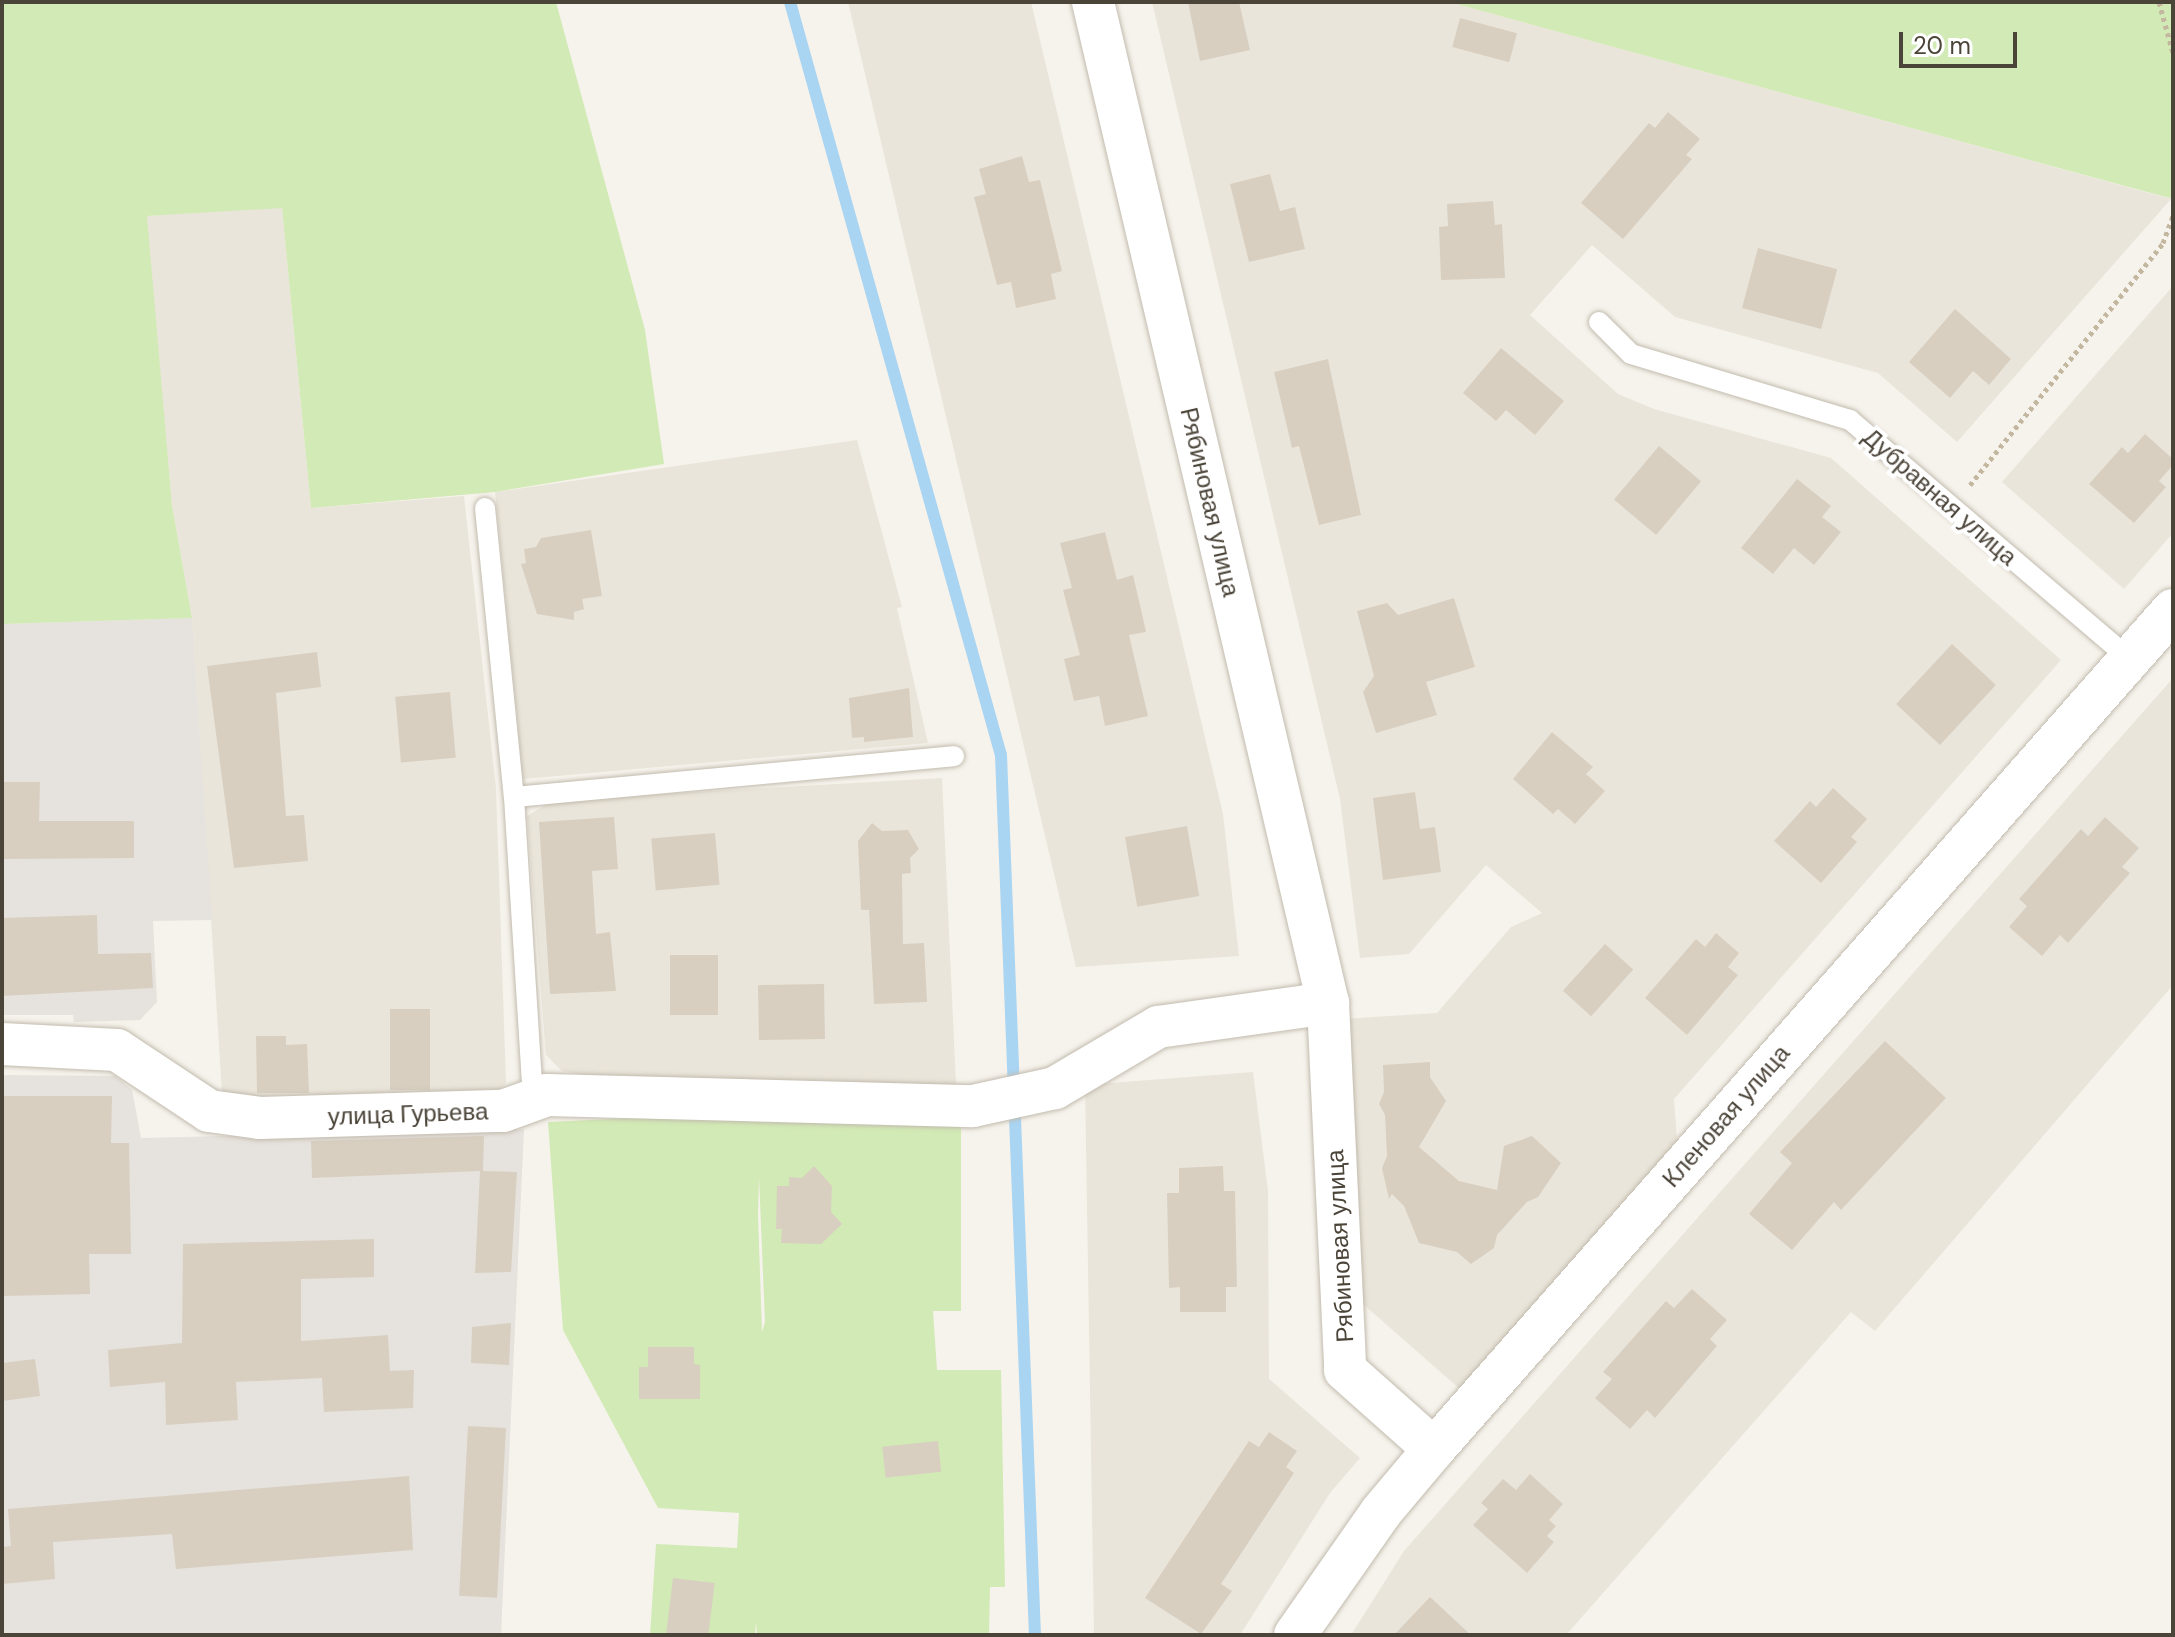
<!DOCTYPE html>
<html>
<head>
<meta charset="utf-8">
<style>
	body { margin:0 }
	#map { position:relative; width:2175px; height:1637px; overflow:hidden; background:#f6f3ec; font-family:"DM Sans",sans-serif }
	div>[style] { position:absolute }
	.residential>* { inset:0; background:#eae5da }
	.industrial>* { inset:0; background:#e6e2dd }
	.green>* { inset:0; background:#d2eab5 }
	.stream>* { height:12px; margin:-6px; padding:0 6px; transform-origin:6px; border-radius:6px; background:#a9d4f2 }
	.building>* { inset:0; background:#d8cfc1; transform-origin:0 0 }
	.path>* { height:5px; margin-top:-2.5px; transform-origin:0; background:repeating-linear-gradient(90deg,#c4b79f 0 4px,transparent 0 8px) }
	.roads { filter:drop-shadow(0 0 2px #c2bbae) drop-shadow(0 0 2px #c2bbae) }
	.service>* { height:20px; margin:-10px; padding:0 10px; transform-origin:10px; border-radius:10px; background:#fff }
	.minor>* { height:42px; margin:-21px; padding:0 21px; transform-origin:21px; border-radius:21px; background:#fff }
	span { translate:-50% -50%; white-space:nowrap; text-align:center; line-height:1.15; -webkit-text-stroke:8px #fff; paint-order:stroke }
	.street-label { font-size:24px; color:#4b4439 }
	.frame { position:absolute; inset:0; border:4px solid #4b4439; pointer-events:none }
	.scale { position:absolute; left:1899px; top:32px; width:118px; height:36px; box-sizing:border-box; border:4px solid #4b4439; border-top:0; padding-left:10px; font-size:24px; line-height:28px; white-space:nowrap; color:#4b4439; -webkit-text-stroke:6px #fff; paint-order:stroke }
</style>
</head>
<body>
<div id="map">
	<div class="residential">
		<i style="clip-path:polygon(848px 2px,1031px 2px,1223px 814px,1239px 956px,1076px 967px)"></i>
		<i style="clip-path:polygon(1152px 2px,1449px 2px,2171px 199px,1957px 442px,1878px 373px,1675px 317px,1592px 245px,1530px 315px,1618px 394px,1654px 409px,1831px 458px,2061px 660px,1674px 1099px,1677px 1141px,1461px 1390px,1347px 1290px,1326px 1020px,1437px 1013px,1511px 927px,1542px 913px,1486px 865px,1409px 954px,1360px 958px,1340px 799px)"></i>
		<i style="clip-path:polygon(282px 207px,311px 508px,464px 496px,496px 788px,506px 1083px,490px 1099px,232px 1103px,222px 1093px,192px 618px,172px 505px,146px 216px)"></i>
		<i style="clip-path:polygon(2173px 286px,2173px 533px,2124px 589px,2002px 482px)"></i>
		<i style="clip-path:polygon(857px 440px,902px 607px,897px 608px,928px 743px,523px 779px,495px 492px)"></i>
		<i style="clip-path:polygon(2173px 678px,2173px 985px,1875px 1331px,1851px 1312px,1566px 1635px,1351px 1635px,1404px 1551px)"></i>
		<i style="clip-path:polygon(942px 778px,956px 1085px,646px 1086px,562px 1071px,546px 1055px,527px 816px,554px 800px)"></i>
		<i style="clip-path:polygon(1253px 1072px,1268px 1191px,1269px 1379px,1360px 1458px,1330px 1493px,1240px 1635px,1094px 1635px,1085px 1085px)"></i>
	</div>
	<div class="industrial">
		<i style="clip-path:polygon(192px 618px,212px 920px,153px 921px,157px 1002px,140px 1020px,74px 1022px,73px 1015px,2px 1015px,2px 624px)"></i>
		<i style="clip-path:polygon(2px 1075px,115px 1076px,132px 1090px,141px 1138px,524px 1129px,501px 1635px,2px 1635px)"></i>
	</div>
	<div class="green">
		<i style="clip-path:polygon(2px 2px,556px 2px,645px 330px,664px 464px,495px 492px,311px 508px,282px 208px,147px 216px,172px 505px,192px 618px,2px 624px)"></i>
		<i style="clip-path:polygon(1449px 2px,2173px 2px,2173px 199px,1632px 52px)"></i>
		<i style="clip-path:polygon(evenodd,715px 1114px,961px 1121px,961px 1311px,933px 1311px,937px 1370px,1001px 1370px,1005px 1587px,990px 1587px,989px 1635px,757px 1635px,756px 1622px,755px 1635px,650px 1635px,656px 1544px,737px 1548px,739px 1513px,658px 1508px,563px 1330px,548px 1122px,715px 1114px,759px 1177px,765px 1322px,762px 1332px,758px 1214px,759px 1177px)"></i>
	</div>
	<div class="stream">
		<i style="left:790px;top:2px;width:782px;rotate:74.35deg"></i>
		<i style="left:1001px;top:755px;width:881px;rotate:87.79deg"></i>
	</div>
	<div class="building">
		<i style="clip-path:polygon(1188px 2px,1239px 2px,1250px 50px,1200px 61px)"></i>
		<i style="left:1460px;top:18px;width:59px;height:30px;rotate:15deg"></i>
		<i style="clip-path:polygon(1668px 112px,1700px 139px,1686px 155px,1692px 159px,1623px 239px,1581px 203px,1649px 123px,1655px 128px)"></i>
		<i style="clip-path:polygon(1022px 156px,1029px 182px,1040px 180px,1062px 271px,1051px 274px,1056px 299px,1016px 308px,1011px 282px,997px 285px,974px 197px,986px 194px,979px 169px)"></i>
		<i style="clip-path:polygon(1270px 174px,1280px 211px,1295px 207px,1305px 249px,1249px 262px,1230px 184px)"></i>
		<i style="clip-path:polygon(1493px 201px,1495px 225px,1502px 224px,1505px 278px,1441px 280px,1439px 227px,1448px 226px,1447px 204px)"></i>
		<i style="left:1758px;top:248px;width:82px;height:62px;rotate:15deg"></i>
		<i style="clip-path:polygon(1955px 309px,2011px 359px,1989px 385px,1973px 371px,1950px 398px,1909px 362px)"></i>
		<i style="clip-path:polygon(1501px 348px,1564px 401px,1535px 435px,1506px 410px,1496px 421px,1463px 393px)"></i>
		<i style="clip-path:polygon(1328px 359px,1361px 515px,1319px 525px,1299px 446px,1292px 448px,1274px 372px)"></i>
		<i style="clip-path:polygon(2145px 434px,2173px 459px,2173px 465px,2159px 481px,2166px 487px,2134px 523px,2089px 484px,2122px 447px,2128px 453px)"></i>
		<i style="left:1659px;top:446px;width:55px;height:70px;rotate:40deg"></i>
		<i style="clip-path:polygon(1797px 479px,1831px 506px,1822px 517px,1841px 532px,1814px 565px,1794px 548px,1773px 574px,1741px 548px)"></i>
		<i style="clip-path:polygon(591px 530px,602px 596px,582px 599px,584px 609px,574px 612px,574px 620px,537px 614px,521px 564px,526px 563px,524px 549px,536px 547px,541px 538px)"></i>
		<i style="clip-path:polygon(1105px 532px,1117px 580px,1133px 575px,1140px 605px,1146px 632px,1129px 635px,1148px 716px,1105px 726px,1099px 696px,1074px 701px,1064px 659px,1080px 655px,1063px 590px,1072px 588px,1060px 543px)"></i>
		<i style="clip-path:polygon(1454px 598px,1475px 667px,1426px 682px,1437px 715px,1376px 733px,1363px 692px,1374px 676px,1357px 611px,1387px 603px,1398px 615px)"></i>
		<i style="left:1952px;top:644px;width:60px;height:82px;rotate:43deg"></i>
		<i style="clip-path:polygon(317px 652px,321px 687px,276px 693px,286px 816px,304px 815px,308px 861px,234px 868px,207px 666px)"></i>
		<i style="clip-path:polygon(909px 688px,913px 737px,864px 742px,864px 737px,852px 738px,849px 698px)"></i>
		<i style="left:450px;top:692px;width:66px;height:55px;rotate:85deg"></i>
		<i style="clip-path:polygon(1552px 732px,1593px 767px,1586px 774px,1605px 791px,1575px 824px,1558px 809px,1553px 814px,1513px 779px)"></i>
		<i style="clip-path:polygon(2px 782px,40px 782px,39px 821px,134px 821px,134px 858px,2px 859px)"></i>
		<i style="clip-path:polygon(1833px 788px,1867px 819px,1851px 837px,1857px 842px,1821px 883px,1774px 841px,1810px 801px,1816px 807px)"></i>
		<i style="clip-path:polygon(1415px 792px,1420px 829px,1435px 827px,1441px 872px,1383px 880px,1373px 798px)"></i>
		<i style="clip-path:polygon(614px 817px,618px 869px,592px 871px,596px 934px,610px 932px,616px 991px,550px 994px,539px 822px)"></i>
		<i style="clip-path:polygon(2105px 817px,2139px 848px,2122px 867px,2130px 873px,2068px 943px,2060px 935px,2042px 956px,2009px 927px,2027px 906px,2019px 899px,2081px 829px,2088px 836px)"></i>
		<i style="clip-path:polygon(872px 823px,882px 831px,908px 830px,919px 849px,910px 858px,911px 873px,902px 874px,903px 944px,924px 943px,927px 1002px,874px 1004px,869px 910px,861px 910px,858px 841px)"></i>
		<i style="left:1187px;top:826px;width:71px;height:63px;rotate:80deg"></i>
		<i style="left:715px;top:833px;width:52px;height:64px;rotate:85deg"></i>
		<i style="clip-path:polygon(97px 915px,98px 954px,151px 953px,153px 988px,2px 996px,2px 918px)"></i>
		<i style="clip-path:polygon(1716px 933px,1739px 953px,1728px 967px,1738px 975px,1687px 1035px,1645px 998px,1696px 939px,1705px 947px)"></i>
		<i style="left:1605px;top:944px;width:38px;height:63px;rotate:42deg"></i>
		<i style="left:670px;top:955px;width:48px;height:60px"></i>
		<i style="left:824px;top:984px;width:55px;height:66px;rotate:89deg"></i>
		<i style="left:390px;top:1009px;width:40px;height:81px"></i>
		<i style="clip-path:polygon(256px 1036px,286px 1036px,286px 1045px,307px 1044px,309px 1093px,257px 1093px)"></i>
		<i style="clip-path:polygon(1885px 1041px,1946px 1098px,1841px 1210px,1834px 1202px,1792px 1250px,1749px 1214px,1792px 1163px,1780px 1152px)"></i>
		<i style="clip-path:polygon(1430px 1062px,1430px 1077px,1446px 1101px,1419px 1147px,1459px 1181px,1497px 1190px,1504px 1146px,1532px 1136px,1561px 1163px,1538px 1197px,1527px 1202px,1497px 1235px,1494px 1248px,1471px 1264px,1457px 1252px,1419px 1243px,1404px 1206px,1392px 1194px,1389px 1199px,1382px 1168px,1387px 1156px,1385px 1115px,1379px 1104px,1384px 1092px,1383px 1065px)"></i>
		<i style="clip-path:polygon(2px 1096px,112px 1096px,111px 1143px,129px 1143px,131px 1254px,89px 1254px,90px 1294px,4px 1296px)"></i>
		<i style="clip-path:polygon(484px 1136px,483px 1171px,517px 1172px,511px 1272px,475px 1273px,480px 1171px,312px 1178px,311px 1141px)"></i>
		<i style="clip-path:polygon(814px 1166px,832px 1186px,831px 1212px,842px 1224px,821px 1244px,781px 1243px,782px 1229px,776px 1229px,777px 1186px,789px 1186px,789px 1177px,802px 1178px)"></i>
		<i style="clip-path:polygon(1223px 1166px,1224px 1191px,1235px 1191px,1237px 1287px,1226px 1287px,1226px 1312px,1180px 1312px,1180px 1287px,1169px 1288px,1167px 1193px,1179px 1193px,1179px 1168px)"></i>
		<i style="clip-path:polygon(374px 1239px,374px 1277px,301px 1279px,301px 1341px,388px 1335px,390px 1371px,414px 1370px,413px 1408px,324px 1412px,322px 1378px,236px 1382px,238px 1420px,166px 1425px,165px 1382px,110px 1387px,108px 1350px,182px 1343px,183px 1244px)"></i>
		<i style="clip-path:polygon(1692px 1289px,1727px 1320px,1710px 1339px,1717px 1346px,1655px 1418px,1647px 1410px,1630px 1429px,1595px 1398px,1612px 1379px,1603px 1372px,1666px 1301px,1674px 1308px)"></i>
		<i style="clip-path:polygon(511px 1323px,509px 1365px,471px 1363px,472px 1327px)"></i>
		<i style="clip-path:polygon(648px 1347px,694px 1347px,694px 1364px,700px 1365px,700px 1399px,639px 1399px,639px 1367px,648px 1367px)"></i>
		<i style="clip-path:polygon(35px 1359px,40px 1396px,2px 1401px,2px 1363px)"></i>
		<i style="left:468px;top:1426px;width:38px;height:170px;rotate:3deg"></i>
		<i style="clip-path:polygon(1269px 1432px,1297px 1451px,1286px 1467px,1294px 1473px,1221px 1584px,1232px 1591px,1201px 1634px,1145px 1598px,1249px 1441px,1259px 1447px)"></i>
		<i style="left:938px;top:1441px;width:31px;height:56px;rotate:84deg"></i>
		<i style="clip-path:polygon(1530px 1474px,1563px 1504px,1549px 1520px,1556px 1526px,1547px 1536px,1554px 1542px,1527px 1573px,1473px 1525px,1488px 1509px,1481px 1503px,1503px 1479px,1516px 1490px)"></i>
		<i style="clip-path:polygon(409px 1476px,413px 1550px,176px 1569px,172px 1534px,53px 1542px,55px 1579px,2px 1584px,2px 1547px,11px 1546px,8px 1509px)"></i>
		<i style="left:673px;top:1578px;width:42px;height:57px;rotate:7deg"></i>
		<i style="clip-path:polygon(1430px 1597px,1471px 1635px,1394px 1635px)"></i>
	</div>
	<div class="path">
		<i style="left:2159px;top:2px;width:53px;rotate:74.6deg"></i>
		<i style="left:1970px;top:485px;width:310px;rotate:-51.4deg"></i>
		<i style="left:2163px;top:243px;width:30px;rotate:-70deg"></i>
	</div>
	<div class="roads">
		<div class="service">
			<i style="left:1599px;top:322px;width:45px;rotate:45deg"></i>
			<i style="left:1631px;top:354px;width:229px;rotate:16.8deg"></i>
			<i style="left:1850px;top:420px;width:367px;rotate:40.5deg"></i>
			<i style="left:485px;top:508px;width:290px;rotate:84.3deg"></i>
			<i style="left:514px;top:797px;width:304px;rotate:86.4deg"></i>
			<i style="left:514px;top:797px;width:442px;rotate:-5.3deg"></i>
		</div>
		<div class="minor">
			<i style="left:1328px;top:1003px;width:367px;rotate:87.3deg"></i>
			<i style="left:1345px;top:1370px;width:119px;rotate:41.6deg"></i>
			<i style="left:2px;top:1044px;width:115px;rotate:3deg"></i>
			<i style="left:117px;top:1050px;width:110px;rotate:33.5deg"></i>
			<i style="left:209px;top:1111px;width:51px;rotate:7.8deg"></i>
			<i style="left:260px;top:1118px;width:243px;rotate:-1.7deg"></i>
			<i style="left:503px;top:1111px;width:47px;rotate:-20deg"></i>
			<i style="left:547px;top:1095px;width:426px;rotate:1.5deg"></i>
			<i style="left:973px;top:1106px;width:84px;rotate:-12.4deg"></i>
			<i style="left:1055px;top:1088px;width:120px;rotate:-30.6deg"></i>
			<i style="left:1158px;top:1027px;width:172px;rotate:-8deg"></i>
			<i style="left:1328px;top:1003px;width:1028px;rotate:-103.21deg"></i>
			<i style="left:1295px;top:1635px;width:150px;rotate:-55deg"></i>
			<i style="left:1381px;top:1512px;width:82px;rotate:-49.9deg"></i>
			<i style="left:1434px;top:1449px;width:1118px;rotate:-48.63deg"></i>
		</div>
	</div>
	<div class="street-label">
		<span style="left:1940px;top:497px;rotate:41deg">Дубравная улица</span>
		<span style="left:1210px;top:502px;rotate:77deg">Рябиновая улица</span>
		<span style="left:408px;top:1114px;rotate:-2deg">улица Гурьева</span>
		<span style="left:1726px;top:1116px;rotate:-49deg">Кленовая улица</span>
		<span style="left:1340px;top:1246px;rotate:-93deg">Рябиновая улица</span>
	</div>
	<div class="frame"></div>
	<div class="scale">20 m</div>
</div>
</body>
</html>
